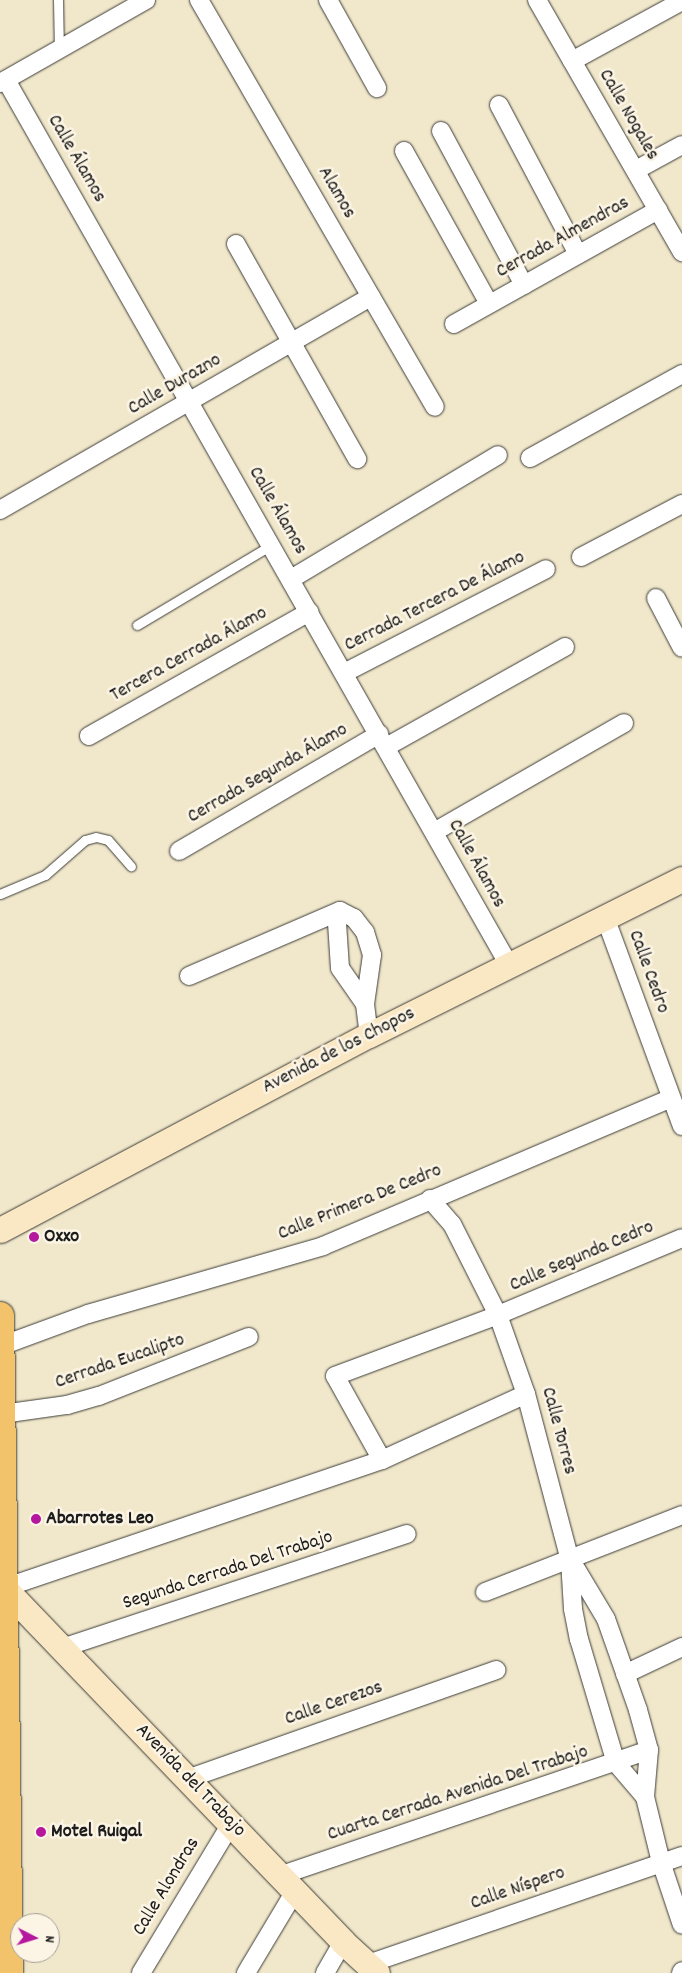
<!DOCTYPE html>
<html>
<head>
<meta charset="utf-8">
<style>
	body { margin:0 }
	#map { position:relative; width:682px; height:1973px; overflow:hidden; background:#f1e8cc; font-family:Dekko,sans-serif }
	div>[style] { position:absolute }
	.roads { filter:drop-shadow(0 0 1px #3c3b36) drop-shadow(0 0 1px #3c3b36) }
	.lane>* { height:9px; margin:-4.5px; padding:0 4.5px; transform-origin:4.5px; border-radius:4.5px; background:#fff }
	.street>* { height:18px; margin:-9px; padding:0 9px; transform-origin:9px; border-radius:9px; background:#fff }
	.secondary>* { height:25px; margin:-12.5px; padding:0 12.5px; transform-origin:12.5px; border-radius:12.5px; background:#fae7c3 }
	.highway>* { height:28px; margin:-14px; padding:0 14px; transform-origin:14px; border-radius:14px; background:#f2c36a }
	.dots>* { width:14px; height:14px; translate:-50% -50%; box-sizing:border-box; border:2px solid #fcf5e5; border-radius:50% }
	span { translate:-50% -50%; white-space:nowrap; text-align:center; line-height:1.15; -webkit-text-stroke:5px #fcf5e5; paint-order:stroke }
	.street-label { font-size:20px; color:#1c1c1c }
	.poi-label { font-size:20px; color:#1c1c1c; font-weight:700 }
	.left { translate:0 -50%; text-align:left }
	.north { position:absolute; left:10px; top:1913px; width:50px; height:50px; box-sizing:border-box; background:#fcf5e5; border:1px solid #a29e95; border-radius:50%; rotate:95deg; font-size:14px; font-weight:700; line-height:20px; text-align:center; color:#1c1c1c }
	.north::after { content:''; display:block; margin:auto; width:18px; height:22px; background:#b5179e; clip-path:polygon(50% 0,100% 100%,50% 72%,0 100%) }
</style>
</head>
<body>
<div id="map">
	<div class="roads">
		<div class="lane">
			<i style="left:58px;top:0;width:50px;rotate:88.9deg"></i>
			<i style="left:137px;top:625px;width:156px;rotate:-30.8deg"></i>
			<i style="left:0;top:894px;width:49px;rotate:-22.9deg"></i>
			<i style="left:45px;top:875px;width:53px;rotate:-41.2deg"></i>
			<i style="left:85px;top:840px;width:11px;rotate:-15deg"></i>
			<i style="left:96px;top:837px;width:12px;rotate:14deg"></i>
			<i style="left:108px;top:840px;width:35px;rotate:49deg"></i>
		</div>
		<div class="street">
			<i style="left:199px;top:0;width:470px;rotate:59.9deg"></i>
			<i style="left:328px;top:0;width:101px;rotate:60.9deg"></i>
			<i style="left:537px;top:0;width:291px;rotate:60.1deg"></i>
			<i style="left:572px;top:61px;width:125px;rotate:-28.6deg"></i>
			<i style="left:6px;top:80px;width:1018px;rotate:60.39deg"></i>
			<i style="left:0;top:83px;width:168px;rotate:-29.6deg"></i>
			<i style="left:499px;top:105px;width:169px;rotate:62.1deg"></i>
			<i style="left:441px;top:131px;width:175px;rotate:61.7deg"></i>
			<i style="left:404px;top:151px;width:175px;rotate:60.9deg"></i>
			<i style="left:636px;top:170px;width:52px;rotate:-28.5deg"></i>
			<i style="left:236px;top:244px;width:247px;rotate:60.6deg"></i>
			<i style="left:454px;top:324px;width:234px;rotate:-29.2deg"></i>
			<i style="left:530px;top:458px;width:174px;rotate:-28.9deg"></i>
			<i style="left:0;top:510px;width:428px;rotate:-29.9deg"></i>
			<i style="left:581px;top:557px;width:114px;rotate:-27.7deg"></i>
			<i style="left:291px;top:579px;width:241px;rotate:-30.9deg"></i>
			<i style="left:656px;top:598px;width:56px;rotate:62.5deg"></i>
			<i style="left:344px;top:673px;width:227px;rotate:-27.2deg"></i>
			<i style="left:89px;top:736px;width:253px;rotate:-29.4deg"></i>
			<i style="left:386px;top:747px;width:205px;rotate:-29.2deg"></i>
			<i style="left:434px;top:832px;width:219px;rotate:-29.8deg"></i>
			<i style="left:179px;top:851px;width:232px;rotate:-30.3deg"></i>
			<i style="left:340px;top:911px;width:12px;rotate:104deg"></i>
			<i style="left:337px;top:923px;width:45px;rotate:86.2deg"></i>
			<i style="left:340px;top:968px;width:44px;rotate:55.2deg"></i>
			<i style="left:365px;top:1004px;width:31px;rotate:83deg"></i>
			<i style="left:340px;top:911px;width:16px;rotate:27deg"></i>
			<i style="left:354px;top:918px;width:18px;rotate:52deg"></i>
			<i style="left:365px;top:932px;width:24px;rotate:73deg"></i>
			<i style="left:372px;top:955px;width:49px;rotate:98.1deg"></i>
			<i style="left:605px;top:917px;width:223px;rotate:69.8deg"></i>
			<i style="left:189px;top:976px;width:164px;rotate:-23.3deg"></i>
			<i style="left:430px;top:1199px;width:33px;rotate:49deg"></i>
			<i style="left:452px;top:1224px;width:102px;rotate:63.2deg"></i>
			<i style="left:498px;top:1315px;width:84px;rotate:70.5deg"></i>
			<i style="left:526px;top:1394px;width:172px;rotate:75.2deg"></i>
			<i style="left:570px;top:1560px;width:49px;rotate:86.5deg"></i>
			<i style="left:573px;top:1609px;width:31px;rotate:79deg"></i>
			<i style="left:579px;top:1639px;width:129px;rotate:73.4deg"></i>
			<i style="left:616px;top:1763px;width:45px;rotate:49.5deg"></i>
			<i style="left:1px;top:1346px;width:93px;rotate:-20.2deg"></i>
			<i style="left:88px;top:1314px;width:245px;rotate:-16.1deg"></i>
			<i style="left:323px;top:1246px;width:378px;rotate:-23deg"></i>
			<i style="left:2px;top:1414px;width:66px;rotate:-7.9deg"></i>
			<i style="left:67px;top:1405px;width:33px;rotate:-16deg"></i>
			<i style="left:99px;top:1396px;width:161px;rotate:-21.5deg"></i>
			<i style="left:382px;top:1460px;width:96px;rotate:-119.2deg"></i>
			<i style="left:335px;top:1376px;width:174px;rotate:-20.5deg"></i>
			<i style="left:498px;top:1315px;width:199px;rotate:-22.7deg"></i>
			<i style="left:572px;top:1562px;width:66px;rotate:59.2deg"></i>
			<i style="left:606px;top:1619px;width:96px;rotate:70.6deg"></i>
			<i style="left:638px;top:1710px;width:41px;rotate:74.6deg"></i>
			<i style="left:649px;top:1750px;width:47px;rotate:94.9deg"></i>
			<i style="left:645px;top:1797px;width:67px;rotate:76.2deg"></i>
			<i style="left:661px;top:1862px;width:66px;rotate:71.6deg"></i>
			<i style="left:4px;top:1588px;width:399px;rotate:-18.7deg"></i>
			<i style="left:382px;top:1460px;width:158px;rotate:-24.6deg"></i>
			<i style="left:485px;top:1592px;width:212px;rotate:-21.3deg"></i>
			<i style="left:62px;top:1648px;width:363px;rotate:-18.3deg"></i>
			<i style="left:625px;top:1674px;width:63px;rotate:-25.3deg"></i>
			<i style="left:187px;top:1779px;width:328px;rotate:-19.4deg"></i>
			<i style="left:279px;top:1876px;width:391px;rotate:-18.8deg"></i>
			<i style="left:368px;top:1964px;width:332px;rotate:-19deg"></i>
			<i style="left:141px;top:1973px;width:174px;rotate:-58.9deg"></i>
			<i style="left:246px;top:1973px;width:96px;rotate:-59.1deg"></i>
			<i style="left:325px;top:1973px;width:36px;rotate:-60deg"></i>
			<i style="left:681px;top:1973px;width:2px;rotate:-63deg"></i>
		</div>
		<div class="secondary">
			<i style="left:0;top:1230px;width:417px;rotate:-27.9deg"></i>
			<i style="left:369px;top:1035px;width:350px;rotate:-26.5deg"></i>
			<i style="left:4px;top:1588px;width:490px;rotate:46.2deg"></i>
			<i style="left:343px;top:1942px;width:46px;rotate:42.4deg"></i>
		</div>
		<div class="highway">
			<i style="left:0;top:1316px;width:657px;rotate:89.22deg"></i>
		</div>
	</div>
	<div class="dots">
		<i style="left:34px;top:1237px;background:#b5179e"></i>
		<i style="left:36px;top:1519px;background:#b5179e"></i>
		<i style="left:41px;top:1832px;background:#b5179e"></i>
	</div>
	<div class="street-label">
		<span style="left:628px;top:115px;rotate:60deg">Calle Nogales</span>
		<span style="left:76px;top:159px;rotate:60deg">Calle Álamos</span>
		<span style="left:336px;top:193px;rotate:60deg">Alamos</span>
		<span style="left:563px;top:238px;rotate:-29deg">Cerrada Almendras</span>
		<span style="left:175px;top:385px;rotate:-30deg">Calle Durazno</span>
		<span style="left:277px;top:511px;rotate:60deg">Calle Álamos</span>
		<span style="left:435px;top:602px;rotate:-27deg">Cerrada Tercera De Álamo</span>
		<span style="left:189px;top:655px;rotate:-29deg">Tercera Cerrada Álamo</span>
		<span style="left:268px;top:774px;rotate:-30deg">Cerrada Segunda Álamo</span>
		<span style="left:476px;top:864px;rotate:61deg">Calle Álamos</span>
		<span style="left:648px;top:972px;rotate:70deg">Calle Cedro</span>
		<span style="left:339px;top:1051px;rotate:-27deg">Avenida de los Chopos</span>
		<span style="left:360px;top:1203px;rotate:-22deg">Calle Primera De Cedro</span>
		<span style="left:582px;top:1257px;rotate:-23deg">Calle Segunda Cedro</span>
		<span style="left:120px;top:1362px;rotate:-19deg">Cerrada Eucalipto</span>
		<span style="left:558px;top:1431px;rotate:75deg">Calle Torres</span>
		<span style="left:228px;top:1571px;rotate:-18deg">Segunda Cerrada Del Trabajo</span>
		<span style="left:334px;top:1704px;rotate:-19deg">Calle Cerezos</span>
		<span style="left:190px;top:1781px;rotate:46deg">Avenida del Trabajo</span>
		<span style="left:458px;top:1794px;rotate:-18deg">Cuarta Cerrada Avenida Del Trabajo</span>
		<span style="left:167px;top:1887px;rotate:-59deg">Calle Alondras</span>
		<span style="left:518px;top:1889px;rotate:-19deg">Calle Níspero</span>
	</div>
	<div class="poi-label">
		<span class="left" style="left:44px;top:1237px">Oxxo</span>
		<span class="left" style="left:46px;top:1519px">Abarrotes Leo</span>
		<span class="left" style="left:51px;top:1832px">Motel Ruigal</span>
	</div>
	<div class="north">N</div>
</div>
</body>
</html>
